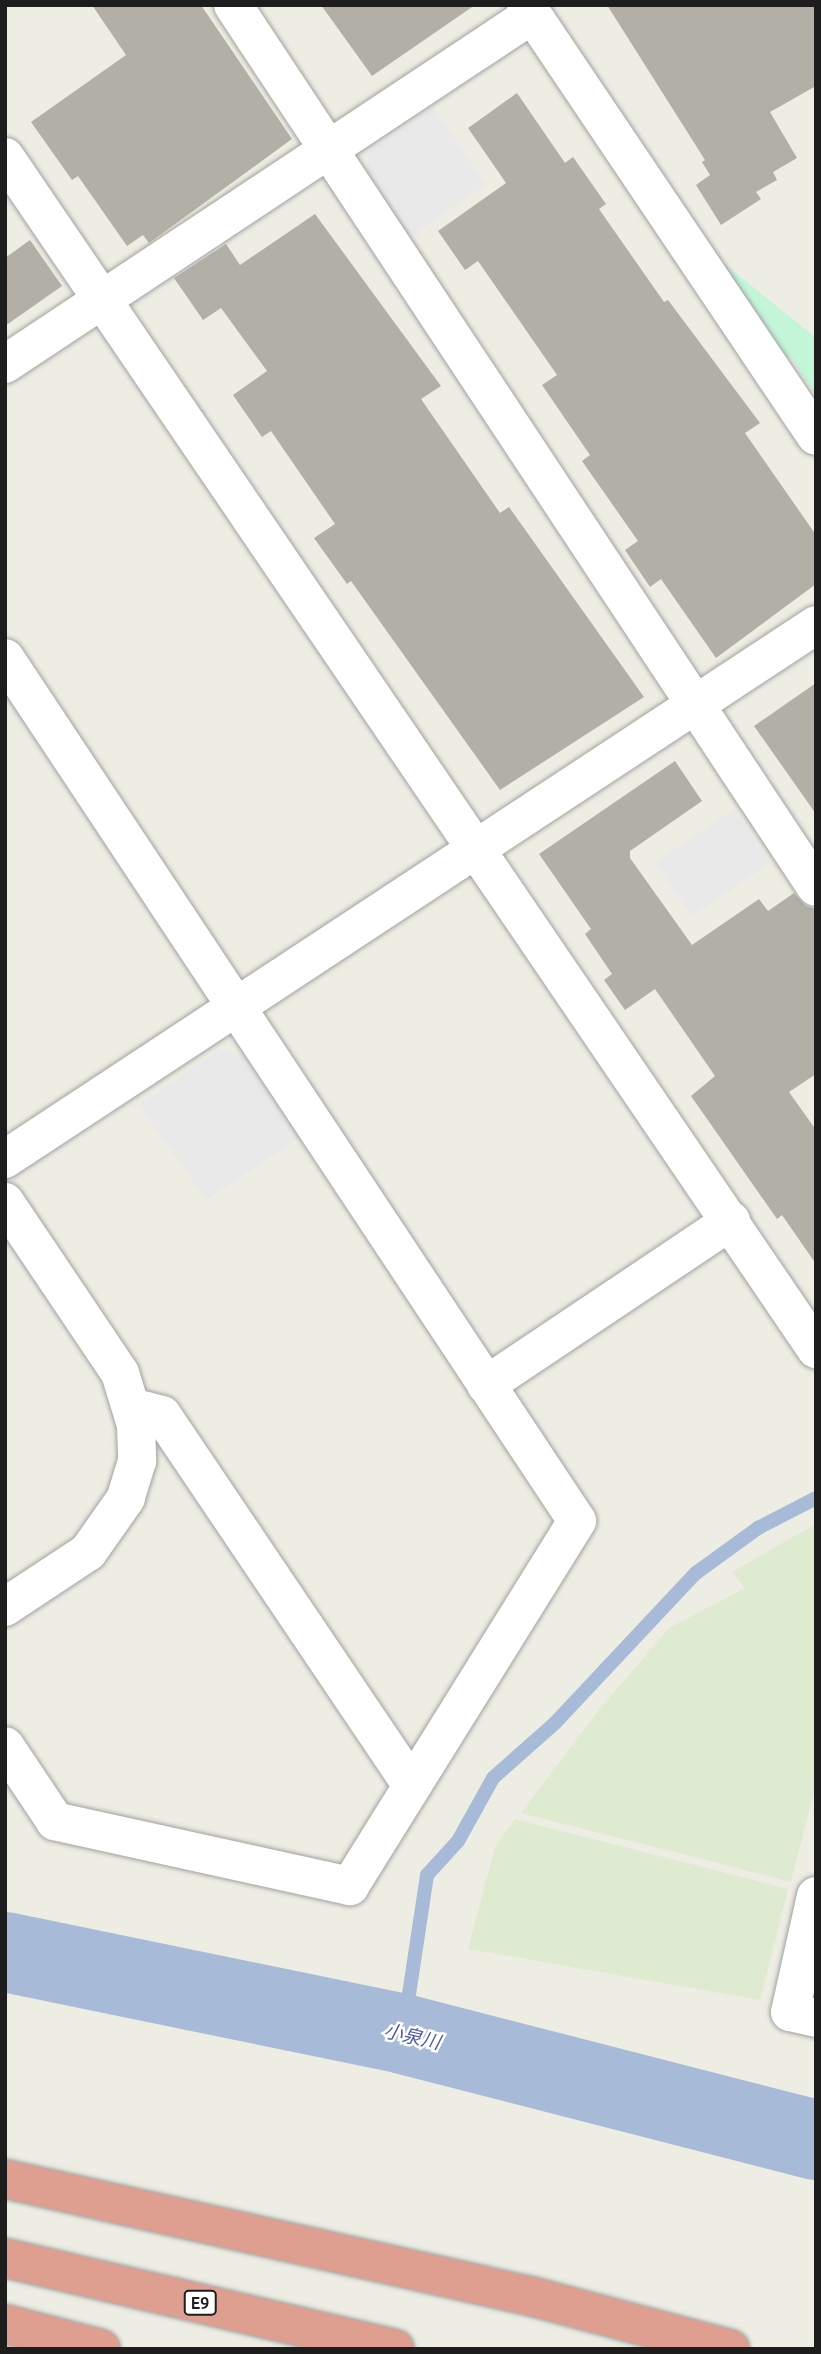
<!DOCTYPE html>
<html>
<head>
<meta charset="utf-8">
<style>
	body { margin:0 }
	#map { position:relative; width:821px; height:2354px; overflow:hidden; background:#edede3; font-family:Ubuntu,"Noto Sans JP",sans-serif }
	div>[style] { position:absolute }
	.farmland>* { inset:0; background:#dfebd0 }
	.park>* { inset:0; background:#c3f5d9 }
	.parking>* { inset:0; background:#e9e9e9; transform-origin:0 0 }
	.stream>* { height:14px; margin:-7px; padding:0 7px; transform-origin:7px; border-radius:7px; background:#a7bbd8 }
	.river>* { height:80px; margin:-40px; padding:0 40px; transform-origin:40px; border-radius:40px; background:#a7bbd8 }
	.building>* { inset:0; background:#b2b0a6 }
	.roads { filter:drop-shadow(0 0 2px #a1a1a1) drop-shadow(0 0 2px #a1a1a1) }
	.minor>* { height:38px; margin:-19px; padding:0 19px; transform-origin:19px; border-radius:19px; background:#fff }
	.highway>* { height:38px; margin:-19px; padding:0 19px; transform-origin:19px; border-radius:19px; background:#df9f90 }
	span { translate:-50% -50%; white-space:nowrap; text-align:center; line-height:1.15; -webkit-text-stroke:5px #fff; paint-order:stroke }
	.shield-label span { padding:2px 5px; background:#fff; border:2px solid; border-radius:5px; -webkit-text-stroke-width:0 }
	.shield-label { font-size:16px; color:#1d1d1d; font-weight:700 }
	.water-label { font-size:19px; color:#515ca5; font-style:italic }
	.frame { position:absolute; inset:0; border:7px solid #1d1d1d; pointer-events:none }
</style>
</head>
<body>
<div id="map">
	<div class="farmland">
		<i style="clip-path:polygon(816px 1524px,816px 1784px,791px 1882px,521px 1813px,598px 1711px,669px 1628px,745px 1588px,732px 1572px)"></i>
		<i style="clip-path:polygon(515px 1819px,788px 1889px,760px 2000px,468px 1949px,495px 1847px)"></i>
	</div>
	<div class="park">
		<i style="clip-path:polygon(721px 261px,816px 338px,816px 396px,791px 357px,786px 360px)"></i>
	</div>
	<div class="parking">
		<i style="clip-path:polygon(433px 107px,486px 185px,408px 238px,366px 173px,370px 149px)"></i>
		<i style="left:734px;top:809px;width:65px;height:95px;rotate:56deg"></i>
		<i style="clip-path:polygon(218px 1050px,242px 1055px,298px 1139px,206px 1200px,139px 1105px)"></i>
	</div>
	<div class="stream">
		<i style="left:403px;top:2034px;width:161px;rotate:-81.4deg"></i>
		<i style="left:427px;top:1875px;width:46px;rotate:-47.6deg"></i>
		<i style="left:458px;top:1841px;width:72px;rotate:-60.9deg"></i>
		<i style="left:493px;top:1778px;width:83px;rotate:-41.6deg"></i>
		<i style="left:555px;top:1723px;width:206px;rotate:-46.8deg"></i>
		<i style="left:696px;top:1573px;width:77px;rotate:-36deg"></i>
		<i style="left:758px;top:1528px;width:65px;rotate:-27.3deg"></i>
	</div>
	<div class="river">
		<i style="left:5px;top:1952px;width:406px;rotate:11.6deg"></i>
		<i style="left:403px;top:2034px;width:426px;rotate:14.4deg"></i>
	</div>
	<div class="building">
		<i style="clip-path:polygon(92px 5px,201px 5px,292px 139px,149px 243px,143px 235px,127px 246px,78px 176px,72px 180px,31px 122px,126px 55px)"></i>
		<i style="clip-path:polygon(321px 5px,475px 5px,372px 76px)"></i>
		<i style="clip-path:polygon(607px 5px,816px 5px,816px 86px,770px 112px,797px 158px,773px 172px,777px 180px,756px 192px,761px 199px,721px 225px,696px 185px,710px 175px,702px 162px,705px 160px)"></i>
		<i style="clip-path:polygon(517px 93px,565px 163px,573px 157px,606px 204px,599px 209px,664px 302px,668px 300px,760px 423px,745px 433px,816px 535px,816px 584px,716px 658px,661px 579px,650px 587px,625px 550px,638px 541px,582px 461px,590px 455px,542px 385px,557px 375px,478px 261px,465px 270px,438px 231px,506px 183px,468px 128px)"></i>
		<i style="clip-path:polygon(315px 214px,441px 386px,421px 399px,500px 513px,509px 507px,644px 697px,500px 790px,351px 581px,347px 584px,314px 538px,335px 524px,271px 431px,262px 437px,233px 395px,267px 371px,221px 308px,203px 320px,174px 278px,226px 244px,240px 265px)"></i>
		<i style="clip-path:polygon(30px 240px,62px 286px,5px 326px,5px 258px)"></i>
		<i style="clip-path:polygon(816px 683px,816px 814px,754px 726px)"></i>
		<i style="clip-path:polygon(675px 761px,702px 801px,630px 851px,630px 858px,692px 945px,759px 899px,768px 911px,794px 893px,806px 906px,816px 909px,816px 1074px,789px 1092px,816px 1130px,816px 1264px,782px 1215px,777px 1219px,691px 1096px,715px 1076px,655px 989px,625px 1010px,604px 980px,612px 974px,585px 934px,591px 929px,539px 854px)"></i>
	</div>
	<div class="roads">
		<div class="minor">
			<i style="left:233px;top:5px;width:1057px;rotate:56.54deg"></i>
			<i style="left:526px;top:5px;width:519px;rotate:56.07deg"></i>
			<i style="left:5px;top:157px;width:1442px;rotate:55.77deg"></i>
			<i style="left:5px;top:364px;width:630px;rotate:-33.54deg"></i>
			<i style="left:5px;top:658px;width:1035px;rotate:56.46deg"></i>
			<i style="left:577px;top:1521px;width:430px;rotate:121.9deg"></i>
			<i style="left:350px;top:1886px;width:302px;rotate:-167.6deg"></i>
			<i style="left:55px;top:1821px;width:90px;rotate:-123.7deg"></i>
			<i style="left:5px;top:1159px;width:971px;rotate:-33.36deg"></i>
			<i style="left:5px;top:1202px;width:206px;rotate:56.1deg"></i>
			<i style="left:120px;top:1373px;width:54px;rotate:72.9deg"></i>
			<i style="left:136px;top:1425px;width:36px;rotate:88deg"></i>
			<i style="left:137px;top:1461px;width:39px;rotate:107deg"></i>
			<i style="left:126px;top:1498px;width:66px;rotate:125.1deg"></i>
			<i style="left:88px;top:1552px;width:100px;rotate:146.5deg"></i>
			<i style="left:486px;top:1385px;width:295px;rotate:-33.8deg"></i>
			<i style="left:132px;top:1407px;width:31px;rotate:15deg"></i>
			<i style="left:162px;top:1415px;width:447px;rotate:56deg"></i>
			<i style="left:816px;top:1896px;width:119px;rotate:102.6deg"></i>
			<i style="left:790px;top:2012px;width:27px;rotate:13deg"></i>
		</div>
		<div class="highway">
			<i style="left:5px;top:2179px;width:542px;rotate:12.57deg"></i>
			<i style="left:534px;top:2297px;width:203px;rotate:14.9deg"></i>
			<i style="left:5px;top:2258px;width:400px;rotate:13.1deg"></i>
			<i style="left:5px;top:2324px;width:99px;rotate:14.6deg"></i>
		</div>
	</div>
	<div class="shield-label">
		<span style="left:200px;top:2303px">E9</span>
	</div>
	<div class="water-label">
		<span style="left:412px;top:2037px;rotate:13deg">小泉川</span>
	</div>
	<div class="frame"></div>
</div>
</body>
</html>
